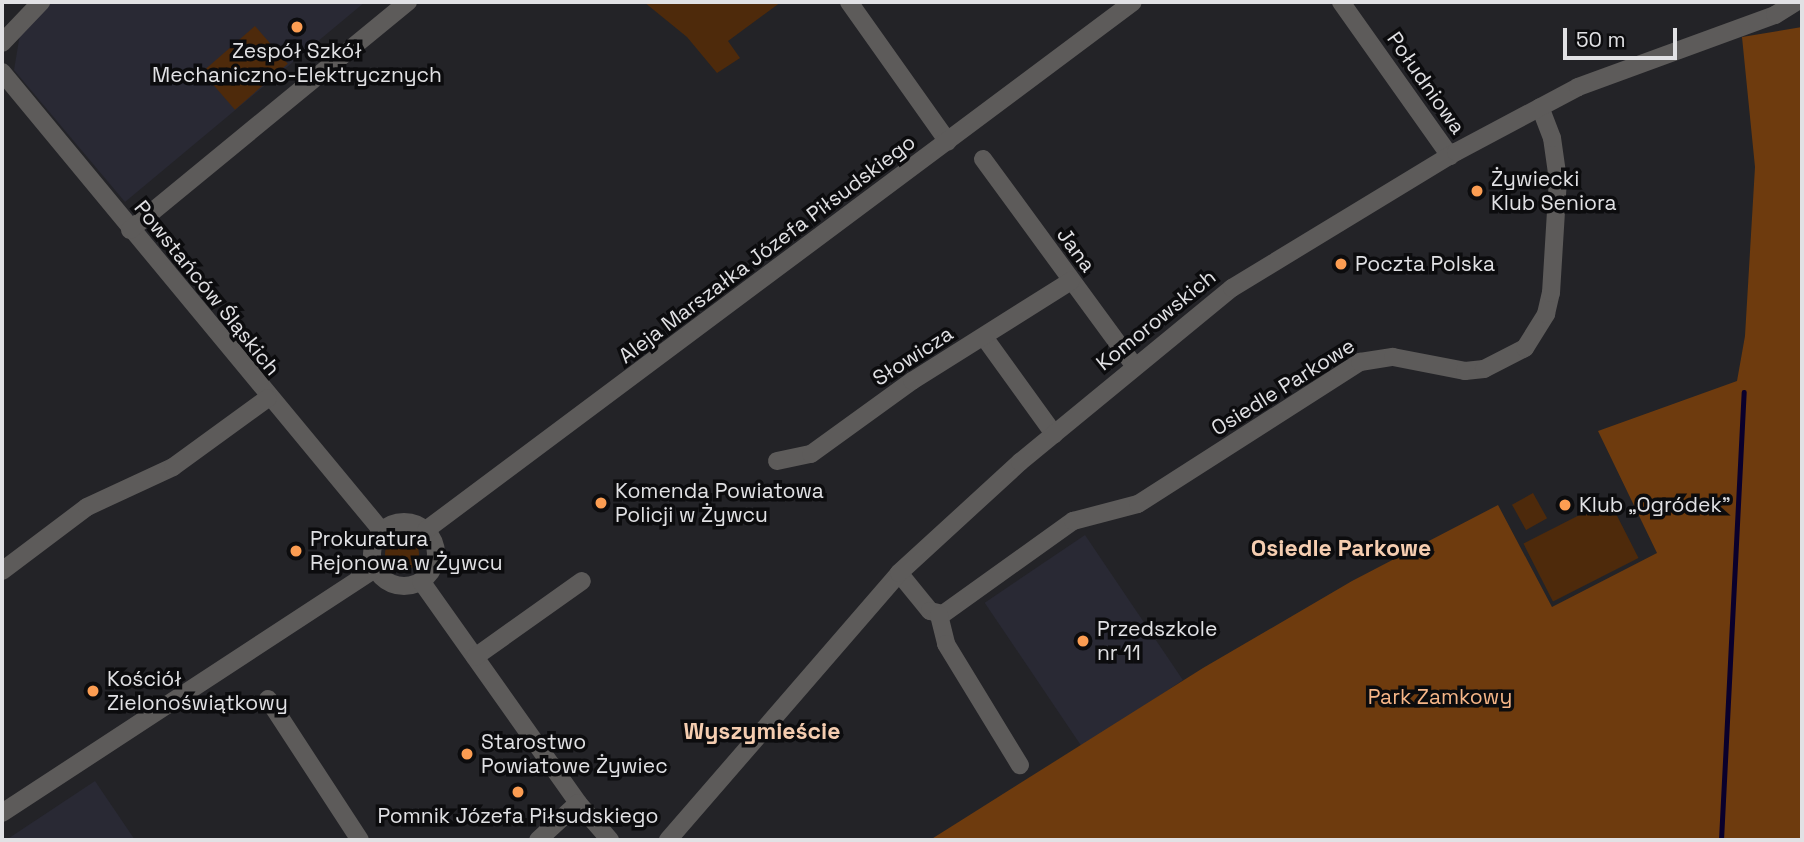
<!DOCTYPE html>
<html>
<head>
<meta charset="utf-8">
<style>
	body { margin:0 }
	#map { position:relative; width:1804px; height:842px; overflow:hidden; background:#232327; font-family:"Space Grotesk",sans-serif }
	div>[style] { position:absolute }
	.built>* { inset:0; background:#292934; transform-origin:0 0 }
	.green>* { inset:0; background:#4e2a0b; transform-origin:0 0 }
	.round { border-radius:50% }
	.forest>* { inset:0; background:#6e3b0e }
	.stream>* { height:4.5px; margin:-2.25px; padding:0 2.25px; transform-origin:2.25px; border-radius:2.25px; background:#0a002c }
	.minor>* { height:18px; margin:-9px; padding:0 9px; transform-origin:9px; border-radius:9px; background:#5d5b5a }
	.minor>.ring { margin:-9px; padding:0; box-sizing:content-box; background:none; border:18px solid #5d5b5a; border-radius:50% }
	.dots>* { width:19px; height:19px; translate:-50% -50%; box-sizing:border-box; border:4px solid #0c0c0e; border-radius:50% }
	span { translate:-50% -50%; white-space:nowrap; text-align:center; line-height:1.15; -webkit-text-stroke:7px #0c0c0e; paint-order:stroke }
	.poi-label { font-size:21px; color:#e1e1e4 }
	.left { translate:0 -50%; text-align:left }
	.street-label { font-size:21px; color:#e1e1e4 }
	.park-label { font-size:21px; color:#f6b688 }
	.neighbourhood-label { font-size:23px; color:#f5cdb0; font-weight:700 }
	.frame { position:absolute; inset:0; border:4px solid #e1e1e4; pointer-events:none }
	.scale { position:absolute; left:1563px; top:28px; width:114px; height:32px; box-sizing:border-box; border:4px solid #e1e1e4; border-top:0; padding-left:9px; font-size:21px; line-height:24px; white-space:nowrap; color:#e1e1e4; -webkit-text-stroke:5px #0c0c0e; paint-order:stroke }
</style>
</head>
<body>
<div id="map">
	<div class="built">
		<i style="clip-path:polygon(49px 2px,365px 2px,125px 202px,14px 70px,20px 34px)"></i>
		<i style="left:1085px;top:535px;width:175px;height:121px;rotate:56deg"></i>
		<i style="clip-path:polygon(95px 781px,135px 840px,6px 840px)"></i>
	</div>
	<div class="green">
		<i style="clip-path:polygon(644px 2px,781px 2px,728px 41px,740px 58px,717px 73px,687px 37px)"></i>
		<i style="left:255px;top:26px;width:50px;height:70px;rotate:49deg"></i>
		<i style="left:1533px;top:493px;width:29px;height:24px;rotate:61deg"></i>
		<i style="left:1609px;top:500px;width:65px;height:96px;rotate:63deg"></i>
		<i class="round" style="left:385px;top:537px;width:34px;height:34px"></i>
	</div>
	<div class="forest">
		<i style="clip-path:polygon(1802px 27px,1802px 840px,930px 840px,1203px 668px,1352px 581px,1498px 505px,1552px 607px,1657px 553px,1598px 431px,1737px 381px,1745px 336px,1755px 167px,1742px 37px)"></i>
	</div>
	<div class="stream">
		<i style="left:1721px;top:840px;width:448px;rotate:-87.1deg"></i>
	</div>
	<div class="minor">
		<i style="left:849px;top:2px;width:171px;rotate:54.7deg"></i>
		<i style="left:1341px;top:2px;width:189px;rotate:54.7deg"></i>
		<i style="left:2px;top:43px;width:57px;rotate:-46.4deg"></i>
		<i style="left:2px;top:72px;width:594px;rotate:50.39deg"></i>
		<i style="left:983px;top:159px;width:255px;rotate:53.8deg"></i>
		<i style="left:130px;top:230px;width:360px;rotate:-39.4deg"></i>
		<i style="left:984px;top:337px;width:120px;rotate:54.2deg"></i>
		<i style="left:777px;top:461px;width:35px;rotate:-12deg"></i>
		<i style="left:811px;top:454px;width:125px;rotate:-35.9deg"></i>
		<i style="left:912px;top:381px;width:188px;rotate:-32.2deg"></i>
		<i class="ring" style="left:372px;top:522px;width:46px;height:46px"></i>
		<i style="left:426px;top:530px;width:882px;rotate:-36.75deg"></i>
		<i style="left:2px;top:571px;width:106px;rotate:-37deg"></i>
		<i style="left:87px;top:507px;width:95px;rotate:-24.9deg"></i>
		<i style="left:173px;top:467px;width:117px;rotate:-36deg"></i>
		<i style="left:899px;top:573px;width:49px;rotate:50.8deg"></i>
		<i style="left:930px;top:611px;width:13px;rotate:13deg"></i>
		<i style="left:943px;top:614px;width:160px;rotate:-35.6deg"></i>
		<i style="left:1073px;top:521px;width:67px;rotate:-14.7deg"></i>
		<i style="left:1138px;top:504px;width:264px;rotate:-32.6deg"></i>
		<i style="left:1360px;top:362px;width:33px;rotate:-9deg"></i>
		<i style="left:1393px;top:357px;width:73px;rotate:11deg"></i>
		<i style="left:1465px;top:371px;width:19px;rotate:-6deg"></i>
		<i style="left:1484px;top:369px;width:46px;rotate:-27.1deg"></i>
		<i style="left:1525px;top:348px;width:40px;rotate:-58deg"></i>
		<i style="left:1546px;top:314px;width:22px;rotate:-77deg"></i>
		<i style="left:1551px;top:293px;width:113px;rotate:-86.5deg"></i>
		<i style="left:1558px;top:180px;width:42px;rotate:-98.1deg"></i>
		<i style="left:1552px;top:138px;width:33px;rotate:-111deg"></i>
		<i style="left:421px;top:581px;width:272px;rotate:54.7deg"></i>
		<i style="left:578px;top:803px;width:49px;rotate:49.1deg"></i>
		<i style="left:939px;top:615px;width:30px;rotate:76deg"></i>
		<i style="left:946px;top:644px;width:142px;rotate:58.6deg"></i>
		<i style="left:475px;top:657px;width:131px;rotate:-35.4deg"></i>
		<i style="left:268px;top:699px;width:168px;rotate:56.9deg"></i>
		<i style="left:2px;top:813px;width:446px;rotate:-33.2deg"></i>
		<i style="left:538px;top:840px;width:54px;rotate:-42.8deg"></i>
		<i style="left:668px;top:840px;width:353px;rotate:-49.1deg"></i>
		<i style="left:899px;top:573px;width:164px;rotate:-42.5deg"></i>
		<i style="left:1020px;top:462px;width:274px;rotate:-39.4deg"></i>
		<i style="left:1232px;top:288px;width:262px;rotate:-31.3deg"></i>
		<i style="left:1456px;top:152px;width:138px;rotate:-28deg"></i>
		<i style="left:1578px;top:87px;width:210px;rotate:-20.1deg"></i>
		<i style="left:1775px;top:15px;width:25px;rotate:-32deg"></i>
	</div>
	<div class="dots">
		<i style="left:297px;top:27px;background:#fc9d52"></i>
		<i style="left:1477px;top:191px;background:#fc9d52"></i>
		<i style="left:1341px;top:264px;background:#fc9d52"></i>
		<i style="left:601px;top:503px;background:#fc9d52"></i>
		<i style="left:1565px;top:505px;background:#fc9d52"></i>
		<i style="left:296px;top:551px;background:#fc9d52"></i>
		<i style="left:1083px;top:641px;background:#fc9d52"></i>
		<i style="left:93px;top:691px;background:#fc9d52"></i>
		<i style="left:467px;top:754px;background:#fc9d52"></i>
		<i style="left:518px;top:792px;background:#fc9d52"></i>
	</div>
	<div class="poi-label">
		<span style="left:297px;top:63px">Zespół Szkół<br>Mechaniczno-Elektrycznych</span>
		<span class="left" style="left:1491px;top:191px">Żywiecki<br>Klub Seniora</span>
		<span class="left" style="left:1355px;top:264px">Poczta Polska</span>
		<span class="left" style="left:615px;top:503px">Komenda Powiatowa<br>Policji w Żywcu</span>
		<span class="left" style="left:1579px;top:505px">Klub „Ogródek”</span>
		<span class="left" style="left:310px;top:551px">Prokuratura<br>Rejonowa w Żywcu</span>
		<span class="left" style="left:1097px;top:641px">Przedszkole<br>nr 11</span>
		<span class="left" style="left:107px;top:691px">Kościół<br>Zielonoświątkowy</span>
		<span class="left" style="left:481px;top:754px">Starostwo<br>Powiatowe Żywiec</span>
		<span style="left:518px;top:816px">Pomnik Józefa Piłsudskiego</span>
	</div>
	<div class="street-label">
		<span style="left:1426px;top:83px;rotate:55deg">Południowa</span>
		<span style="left:767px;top:249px;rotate:-37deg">Aleja Marszałka Józefa Piłsudskiego</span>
		<span style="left:1076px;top:250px;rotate:54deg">Jana</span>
		<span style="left:207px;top:288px;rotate:51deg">Powstańców Śląskich</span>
		<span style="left:1156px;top:320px;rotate:-39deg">Komorowskich</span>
		<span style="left:913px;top:356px;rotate:-33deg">Słowicza</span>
		<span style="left:1283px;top:387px;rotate:-32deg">Osiedle Parkowe</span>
	</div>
	<div class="park-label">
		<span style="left:1440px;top:697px">Park Zamkowy</span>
	</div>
	<div class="neighbourhood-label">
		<span style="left:1341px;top:548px">Osiedle Parkowe</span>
		<span style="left:762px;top:731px">Wyszymieście</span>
	</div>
	<div class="frame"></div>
	<div class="scale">50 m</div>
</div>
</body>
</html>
